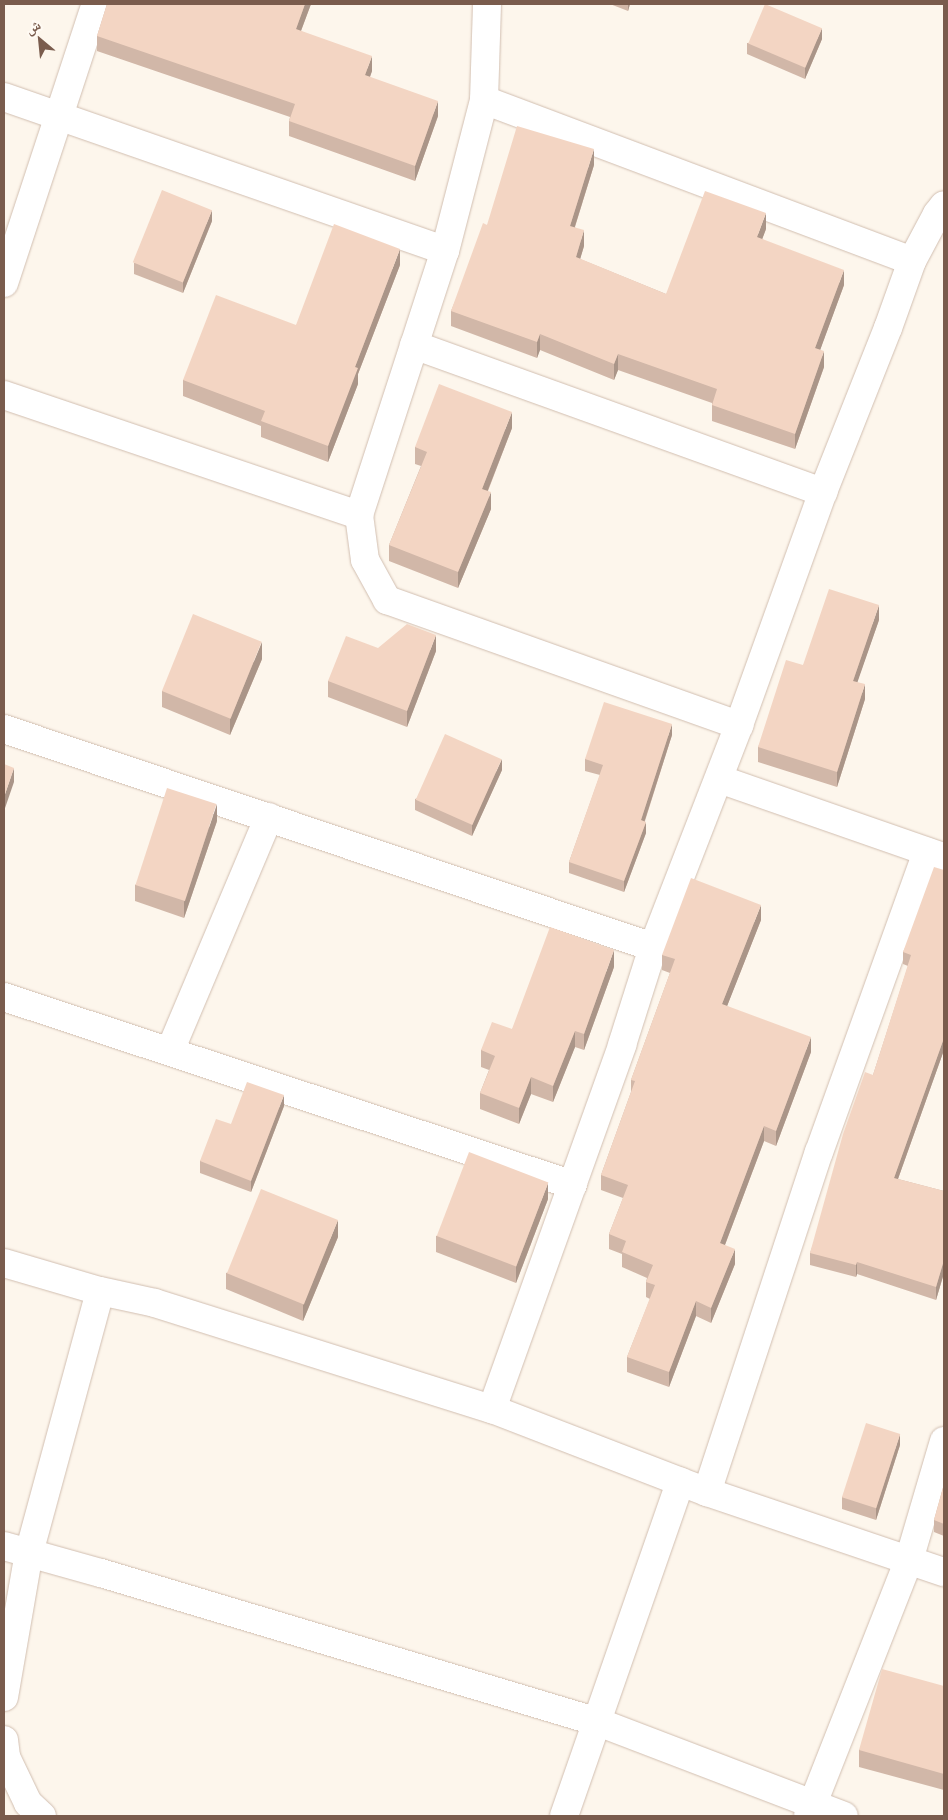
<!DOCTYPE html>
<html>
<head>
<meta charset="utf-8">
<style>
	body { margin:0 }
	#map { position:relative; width:948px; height:1820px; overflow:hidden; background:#fdf6ec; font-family:Montserrat,"Noto Naskh Arabic",sans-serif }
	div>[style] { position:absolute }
	.roads { filter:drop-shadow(0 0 1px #d1beb0) drop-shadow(0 0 1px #d1beb0) }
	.minor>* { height:28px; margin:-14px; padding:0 14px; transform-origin:14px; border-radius:14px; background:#fff }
	.wall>* { inset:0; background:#d1b7a8 }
	.shaded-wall>* { inset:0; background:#aa9588 }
	.building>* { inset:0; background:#f3d5c3; transform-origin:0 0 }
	span { translate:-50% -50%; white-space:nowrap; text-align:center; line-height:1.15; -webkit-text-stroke:4px #fffaf3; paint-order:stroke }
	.frame { position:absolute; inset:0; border:5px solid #7a5c4d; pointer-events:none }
	.north { position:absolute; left:15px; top:15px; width:50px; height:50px; -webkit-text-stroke:4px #fffaf3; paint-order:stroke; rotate:332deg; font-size:14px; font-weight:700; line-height:20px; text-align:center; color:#7a5c4d }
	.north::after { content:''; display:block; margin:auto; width:18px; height:22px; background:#7a5c4d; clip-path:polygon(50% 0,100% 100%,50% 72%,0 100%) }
</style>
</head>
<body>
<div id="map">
	<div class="roads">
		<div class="minor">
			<i style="left:4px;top:97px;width:467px;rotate:19.2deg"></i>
			<i style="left:484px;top:100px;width:457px;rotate:20.6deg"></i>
			<i style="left:4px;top:283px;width:294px;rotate:-71.8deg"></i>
			<i style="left:414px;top:345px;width:435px;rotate:19.8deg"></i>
			<i style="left:4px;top:395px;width:375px;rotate:18.7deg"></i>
			<i style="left:359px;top:515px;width:278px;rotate:-72deg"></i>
			<i style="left:445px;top:251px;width:156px;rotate:-75.5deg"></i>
			<i style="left:484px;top:100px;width:96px;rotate:-88.2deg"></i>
			<i style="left:359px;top:515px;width:45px;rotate:82.4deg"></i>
			<i style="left:365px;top:560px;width:46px;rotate:61.2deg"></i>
			<i style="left:387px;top:600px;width:374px;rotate:19.6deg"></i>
			<i style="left:4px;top:729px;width:685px;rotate:18.57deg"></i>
			<i style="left:719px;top:779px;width:237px;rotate:19.2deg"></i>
			<i style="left:4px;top:997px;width:599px;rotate:18.28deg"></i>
			<i style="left:170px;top:1051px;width:254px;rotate:-67.1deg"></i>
			<i style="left:4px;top:1263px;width:100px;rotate:16.3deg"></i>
			<i style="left:100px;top:1291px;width:56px;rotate:12.3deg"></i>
			<i style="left:155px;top:1303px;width:353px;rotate:17.5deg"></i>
			<i style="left:492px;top:1409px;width:230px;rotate:21.1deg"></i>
			<i style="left:707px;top:1492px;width:250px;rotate:18.7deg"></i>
			<i style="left:492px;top:1409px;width:387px;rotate:-70.3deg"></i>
			<i style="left:622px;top:1045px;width:103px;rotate:-72.4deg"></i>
			<i style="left:653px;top:947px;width:238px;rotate:-68.8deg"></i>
			<i style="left:739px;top:725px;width:248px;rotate:-70.2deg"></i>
			<i style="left:823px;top:492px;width:176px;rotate:-68.4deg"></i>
			<i style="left:888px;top:328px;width:71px;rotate:-70.3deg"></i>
			<i style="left:912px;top:261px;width:53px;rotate:-62deg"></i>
			<i style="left:937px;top:214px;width:11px;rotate:-52deg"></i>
			<i style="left:707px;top:1492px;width:358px;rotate:-71.8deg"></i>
			<i style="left:819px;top:1152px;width:319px;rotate:-70.2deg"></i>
			<i style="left:4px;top:1546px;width:101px;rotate:15.6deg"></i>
			<i style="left:101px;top:1573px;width:519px;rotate:16.69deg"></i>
			<i style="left:598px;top:1722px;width:263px;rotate:20.9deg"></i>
			<i style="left:4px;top:1697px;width:146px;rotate:-80.2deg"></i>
			<i style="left:29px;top:1553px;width:271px;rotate:-74.8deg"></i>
			<i style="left:4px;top:1740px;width:17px;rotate:83deg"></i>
			<i style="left:6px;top:1757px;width:51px;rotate:64.4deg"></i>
			<i style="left:28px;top:1803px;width:19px;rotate:43deg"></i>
			<i style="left:564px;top:1816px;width:354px;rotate:-70.8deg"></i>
			<i style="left:808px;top:1816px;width:275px;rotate:-68.5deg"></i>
			<i style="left:909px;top:1560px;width:124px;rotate:-73.6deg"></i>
		</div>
	</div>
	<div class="wall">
		<i style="clip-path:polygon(107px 4px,311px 4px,301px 31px,372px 71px,370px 77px,438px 116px,415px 181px,289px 136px,289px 121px,290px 117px,97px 51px,97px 36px)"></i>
		<i style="clip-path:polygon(610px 4px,630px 4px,628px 11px)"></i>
		<i style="clip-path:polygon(822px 39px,805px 79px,747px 54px,747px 43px)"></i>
		<i style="clip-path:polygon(594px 165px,575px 227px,584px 246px,580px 259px,666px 294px,766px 229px,762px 239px,844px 285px,820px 350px,824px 367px,795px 449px,712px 421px,712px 403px,618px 370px,614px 380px,540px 350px,537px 358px,451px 326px,451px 311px,487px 225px)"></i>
		<i style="clip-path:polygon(212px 221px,183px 293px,134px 274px,134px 263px)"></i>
		<i style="clip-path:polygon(400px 265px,358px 374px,358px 384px,328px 462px,261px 437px,261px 426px,183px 396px,183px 380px,296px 325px)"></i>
		<i style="clip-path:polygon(512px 428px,488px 491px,491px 509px,458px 588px,389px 561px,389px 545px,421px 466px,415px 464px,415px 447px)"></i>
		<i style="clip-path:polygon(879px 620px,857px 682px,865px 699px,837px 787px,758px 762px,758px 747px,803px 665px)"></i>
		<i style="clip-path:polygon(378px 648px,436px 651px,407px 727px,328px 697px,328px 681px)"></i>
		<i style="clip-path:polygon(262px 659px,230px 735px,162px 707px,162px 691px)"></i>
		<i style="clip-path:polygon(672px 735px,645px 821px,646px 833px,624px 892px,569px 873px,569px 862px,600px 775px,585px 771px,585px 759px)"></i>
		<i style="clip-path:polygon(502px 770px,472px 836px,415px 810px,415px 799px)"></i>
		<i style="clip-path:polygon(217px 821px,184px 918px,135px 901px,135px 885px)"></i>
		<i style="clip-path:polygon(944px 870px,944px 1050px,898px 1179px,944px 1191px,944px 1273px,936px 1300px,857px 1274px,856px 1277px,810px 1265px,810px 1253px,873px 1075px,908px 966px,903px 964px,903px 952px)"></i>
		<i style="clip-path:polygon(761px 920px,727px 1006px,811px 1052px,776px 1146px,764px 1141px,725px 1245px,735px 1264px,711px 1323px,696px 1316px,669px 1387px,627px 1372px,627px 1357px,650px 1299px,646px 1297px,646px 1282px,647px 1278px,622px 1267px,622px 1254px,609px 1249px,609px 1234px,623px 1198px,601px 1190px,601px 1175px,631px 1092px,631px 1080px,670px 973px,662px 970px,662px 955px)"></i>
		<i style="clip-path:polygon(614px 967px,584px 1050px,575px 1047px,553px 1102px,531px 1094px,519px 1124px,480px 1109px,480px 1093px,489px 1070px,481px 1067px,481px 1050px,512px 1029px)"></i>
		<i style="clip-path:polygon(284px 1106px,251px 1192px,200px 1173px,200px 1161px,231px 1124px)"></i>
		<i style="clip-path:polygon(548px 1199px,516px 1283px,436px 1252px,436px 1236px)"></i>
		<i style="clip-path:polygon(338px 1237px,303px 1321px,226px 1289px,226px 1273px)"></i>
		<i style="clip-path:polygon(900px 1445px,876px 1520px,842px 1509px,842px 1497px)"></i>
		<i style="clip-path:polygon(944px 1484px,944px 1536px,934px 1532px,934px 1520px)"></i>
		<i style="clip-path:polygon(944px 1686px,944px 1790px,859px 1767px,859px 1750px)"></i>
	</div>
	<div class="shaded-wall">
		<i style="clip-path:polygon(305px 4px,311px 4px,296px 44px,296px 29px)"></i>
		<i style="clip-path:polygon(628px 4px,630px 4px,628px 11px)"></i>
		<i style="clip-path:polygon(822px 28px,822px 39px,805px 79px,805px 67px)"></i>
		<i style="clip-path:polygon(372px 56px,372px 71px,365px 90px,365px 75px)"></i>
		<i style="clip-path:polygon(438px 101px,438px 116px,415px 181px,415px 166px)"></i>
		<i style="clip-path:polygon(594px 149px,594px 165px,570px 242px,570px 226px)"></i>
		<i style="clip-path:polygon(212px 210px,212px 221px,183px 293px,183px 282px)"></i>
		<i style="clip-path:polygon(766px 213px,766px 229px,757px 253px,757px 237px)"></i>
		<i style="clip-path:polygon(584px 230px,584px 246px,576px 273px,576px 257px)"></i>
		<i style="clip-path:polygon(400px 249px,400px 265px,358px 374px,358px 384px,328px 462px,328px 446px,355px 367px)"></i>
		<i style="clip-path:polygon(844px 270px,844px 285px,815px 364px,815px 348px)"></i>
		<i style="clip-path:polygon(540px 334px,540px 350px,537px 358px,537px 342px)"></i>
		<i style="clip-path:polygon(824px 351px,824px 367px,795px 449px,795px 434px)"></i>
		<i style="clip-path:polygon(618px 354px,618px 370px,614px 380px,614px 364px)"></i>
		<i style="clip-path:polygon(512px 412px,512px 428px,482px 505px,482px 489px)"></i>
		<i style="clip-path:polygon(491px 492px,491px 509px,458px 588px,458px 572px)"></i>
		<i style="clip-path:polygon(879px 605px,879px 620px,853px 695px,853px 681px)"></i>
		<i style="clip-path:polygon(436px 635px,436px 651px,407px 727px,407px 711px)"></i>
		<i style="clip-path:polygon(262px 642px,262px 659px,230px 735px,230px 719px)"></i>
		<i style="clip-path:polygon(865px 684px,865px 699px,837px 787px,837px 772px)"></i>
		<i style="clip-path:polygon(672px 724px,672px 735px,641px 832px,641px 820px)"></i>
		<i style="clip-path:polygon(502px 759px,502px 770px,472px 836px,472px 824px)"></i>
		<i style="clip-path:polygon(14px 768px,14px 782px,4px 811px,4px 797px)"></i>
		<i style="clip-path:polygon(217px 804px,217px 821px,184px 918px,184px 902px)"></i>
		<i style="clip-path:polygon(646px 822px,646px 833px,624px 892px,624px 881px)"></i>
		<i style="clip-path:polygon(761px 905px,761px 920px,722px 1019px,722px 1004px)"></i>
		<i style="clip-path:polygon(614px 950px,614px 967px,584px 1050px,584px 1034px)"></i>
		<i style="clip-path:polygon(575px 1031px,575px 1047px,553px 1102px,553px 1086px)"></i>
		<i style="clip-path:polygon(811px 1037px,811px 1052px,776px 1146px,776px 1131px)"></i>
		<i style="clip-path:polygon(944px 1038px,944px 1050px,894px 1190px,894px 1178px)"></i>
		<i style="clip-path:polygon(531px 1077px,531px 1094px,519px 1124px,519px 1108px)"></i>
		<i style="clip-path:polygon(284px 1095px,284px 1106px,251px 1192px,251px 1181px)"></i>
		<i style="clip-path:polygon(764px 1126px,764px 1141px,720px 1258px,720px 1243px)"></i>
		<i style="clip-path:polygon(548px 1183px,548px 1199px,516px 1283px,516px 1267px)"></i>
		<i style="clip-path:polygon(338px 1220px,338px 1237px,303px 1321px,303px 1305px)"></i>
		<i style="clip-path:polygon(735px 1249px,735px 1264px,711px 1323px,711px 1308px)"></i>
		<i style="clip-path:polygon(944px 1260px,944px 1273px,936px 1300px,936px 1287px)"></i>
		<i style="clip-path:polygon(857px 1262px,857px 1274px,856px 1277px,856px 1265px)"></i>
		<i style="clip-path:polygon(696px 1301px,696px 1316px,669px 1387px,669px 1372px)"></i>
		<i style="clip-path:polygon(900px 1434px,900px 1445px,876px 1520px,876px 1508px)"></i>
	</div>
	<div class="building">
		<i style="clip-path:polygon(107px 4px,305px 4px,296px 29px,372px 56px,365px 75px,438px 101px,415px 166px,289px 121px,295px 104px,97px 36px)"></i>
		<i style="left:765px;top:4px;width:62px;height:43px;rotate:23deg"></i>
		<i style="clip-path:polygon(517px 126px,594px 149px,570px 226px,584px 230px,576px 257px,666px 294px,705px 191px,766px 213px,757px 237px,844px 270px,815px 348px,824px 351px,795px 434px,712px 405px,717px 389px,618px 354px,614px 364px,540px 334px,537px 342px,451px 311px,483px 223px,487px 225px)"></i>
		<i style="left:162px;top:190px;width:54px;height:78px;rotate:22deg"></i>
		<i style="clip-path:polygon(334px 224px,400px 249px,355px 367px,358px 368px,328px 446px,261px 421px,265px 411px,183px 380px,216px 295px,296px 325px)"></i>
		<i style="clip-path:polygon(439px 384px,512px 412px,482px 489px,491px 492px,458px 572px,389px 545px,427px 452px,415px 447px)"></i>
		<i style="clip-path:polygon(829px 589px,879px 605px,853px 681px,865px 684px,837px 772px,758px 747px,786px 660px,803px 665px)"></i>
		<i style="left:193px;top:614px;width:74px;height:83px;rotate:22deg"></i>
		<i style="clip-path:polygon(407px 624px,436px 635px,407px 711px,328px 681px,346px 636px,378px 648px)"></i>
		<i style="clip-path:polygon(604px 702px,672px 724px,641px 820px,646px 822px,624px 881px,569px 862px,603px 765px,585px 759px)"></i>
		<i style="left:445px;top:734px;width:62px;height:72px;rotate:24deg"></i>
		<i style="clip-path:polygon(4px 764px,14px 768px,4px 797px)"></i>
		<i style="left:167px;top:788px;width:52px;height:102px;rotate:18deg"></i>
		<i style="clip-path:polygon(934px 867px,944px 870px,944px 1038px,894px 1178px,944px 1191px,944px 1260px,936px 1287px,857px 1262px,856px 1265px,810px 1253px,843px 1134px,865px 1072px,873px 1075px,911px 955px,903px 952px)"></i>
		<i style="clip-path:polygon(691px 878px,761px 905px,722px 1004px,811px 1037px,776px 1131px,764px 1126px,720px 1243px,735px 1249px,711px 1308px,696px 1301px,669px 1372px,627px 1357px,655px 1285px,646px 1282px,653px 1265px,622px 1252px,626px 1241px,609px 1234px,628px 1185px,601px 1175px,635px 1081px,631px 1080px,675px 959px,662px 955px)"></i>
		<i style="clip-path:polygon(550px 927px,614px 950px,584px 1034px,575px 1031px,553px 1086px,531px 1077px,519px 1108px,480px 1093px,495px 1056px,481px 1050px,492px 1022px,512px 1029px)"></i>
		<i style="clip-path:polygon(247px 1082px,284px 1095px,251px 1181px,200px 1161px,216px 1119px,231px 1124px)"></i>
		<i style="left:469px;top:1152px;width:85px;height:90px;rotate:21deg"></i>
		<i style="left:261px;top:1189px;width:83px;height:91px;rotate:22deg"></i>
		<i style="left:866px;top:1423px;width:36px;height:78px;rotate:18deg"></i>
		<i style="clip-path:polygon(944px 1484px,944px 1524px,934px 1520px)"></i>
		<i style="clip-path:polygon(882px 1669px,944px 1686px,944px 1774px,859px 1750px)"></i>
	</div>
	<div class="frame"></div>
	<div class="north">ش</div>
</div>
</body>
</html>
